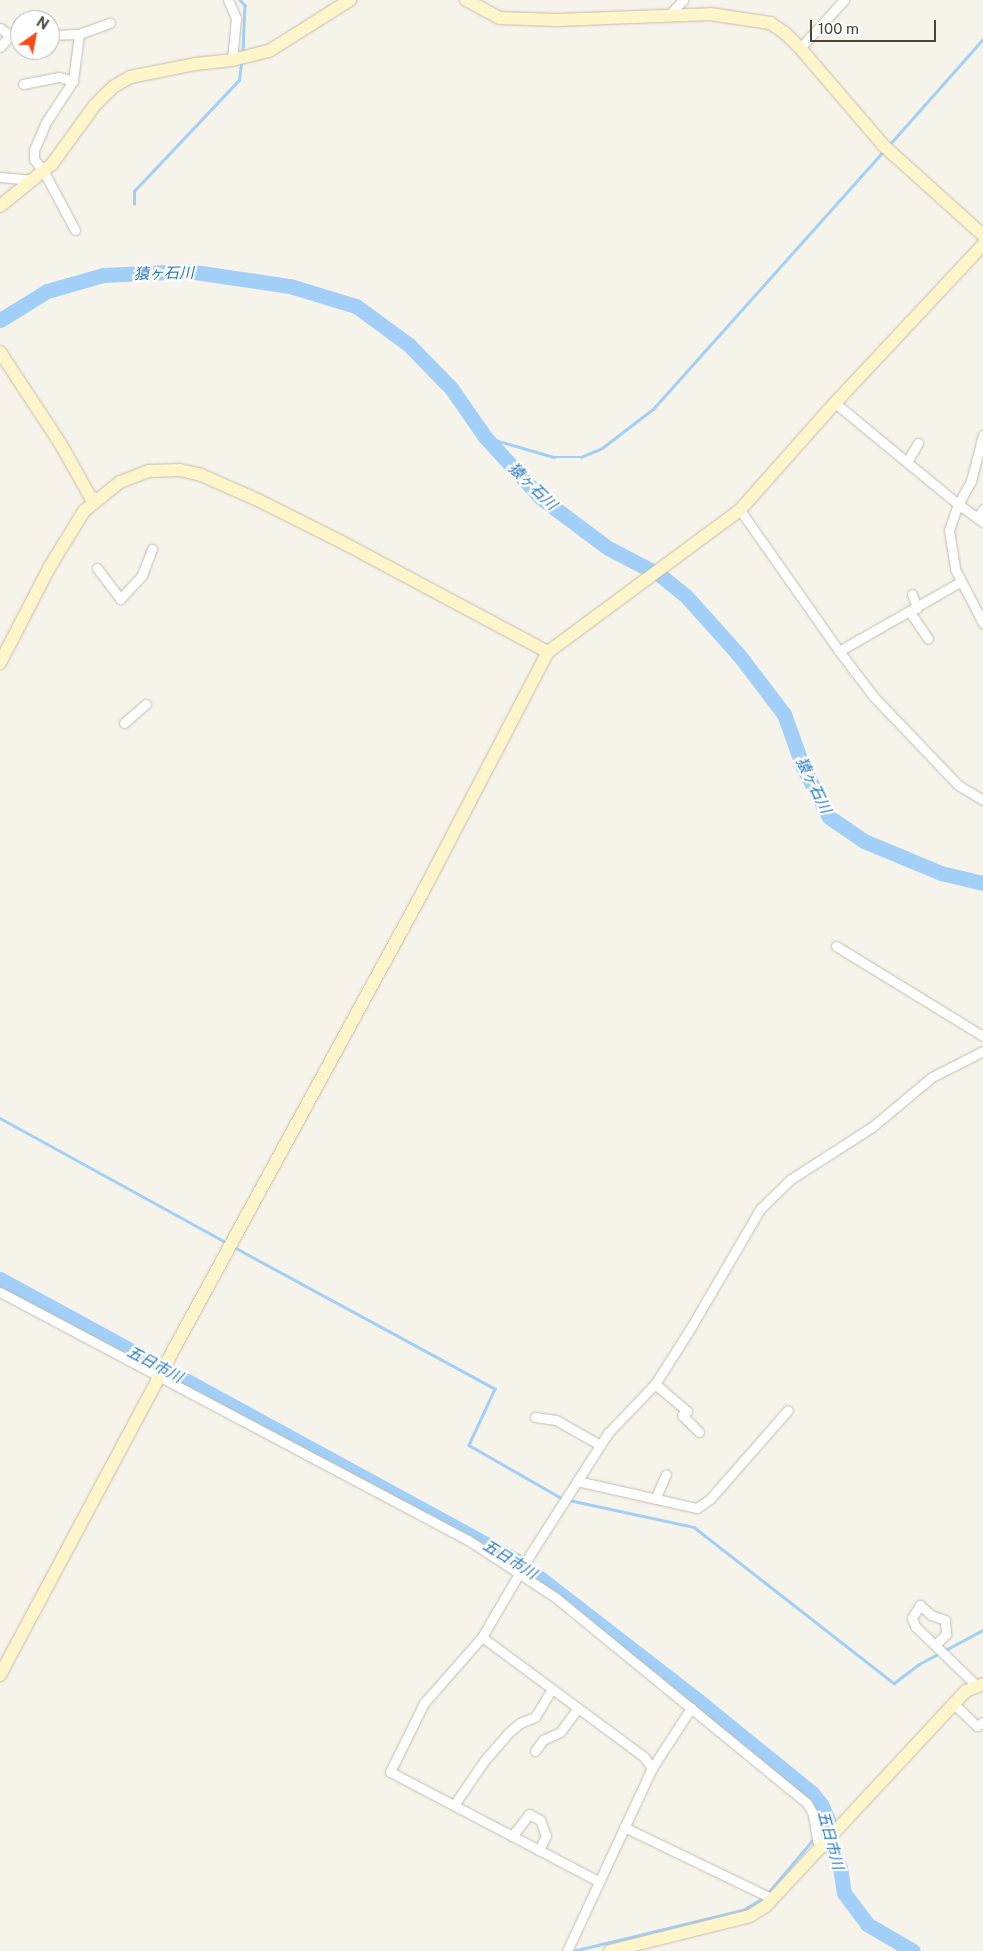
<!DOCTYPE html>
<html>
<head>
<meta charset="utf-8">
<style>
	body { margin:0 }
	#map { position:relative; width:983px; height:1951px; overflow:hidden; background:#f6f3ea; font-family:"Public Sans","Noto Sans JP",sans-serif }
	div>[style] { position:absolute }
	.stream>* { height:2.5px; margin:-1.25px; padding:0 1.25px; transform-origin:1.25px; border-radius:1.25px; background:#a2cff7 }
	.river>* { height:15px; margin:-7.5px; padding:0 7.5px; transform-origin:7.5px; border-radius:7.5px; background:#a2cff7 }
	.roads { filter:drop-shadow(0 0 1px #c3bcab) drop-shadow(0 0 1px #c3bcab) }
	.street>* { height:9px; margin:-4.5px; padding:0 4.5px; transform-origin:4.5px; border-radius:4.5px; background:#fff }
	.secondary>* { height:12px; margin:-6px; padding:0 6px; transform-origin:6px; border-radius:6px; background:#fff5cb }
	span { translate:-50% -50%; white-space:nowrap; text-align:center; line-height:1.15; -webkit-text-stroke:4.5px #fff; paint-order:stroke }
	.water-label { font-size:15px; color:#2477c3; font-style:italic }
	.north { position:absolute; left:10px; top:10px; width:50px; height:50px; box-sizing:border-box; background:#fff; border:1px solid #b7b5af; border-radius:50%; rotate:33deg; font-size:14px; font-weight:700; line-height:20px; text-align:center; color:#4b4537 }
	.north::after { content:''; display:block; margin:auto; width:18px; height:22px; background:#ff4818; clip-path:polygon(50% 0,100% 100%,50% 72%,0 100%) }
	.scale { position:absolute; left:810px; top:20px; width:126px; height:22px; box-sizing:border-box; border:2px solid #4b4537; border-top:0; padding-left:6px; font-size:15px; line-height:18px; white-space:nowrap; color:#4b4537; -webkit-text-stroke:4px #fff; paint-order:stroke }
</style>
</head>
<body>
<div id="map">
	<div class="stream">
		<i style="left:240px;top:0;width:7px;rotate:45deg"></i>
		<i style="left:245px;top:5px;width:47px;rotate:92.4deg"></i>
		<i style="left:889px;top:145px;width:142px;rotate:-48.4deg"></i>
		<i style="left:134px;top:204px;width:13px;rotate:-90deg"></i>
		<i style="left:134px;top:191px;width:153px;rotate:-46.6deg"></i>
		<i style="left:239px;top:80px;width:17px;rotate:-83deg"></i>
		<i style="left:485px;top:437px;width:72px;rotate:16.2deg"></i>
		<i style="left:554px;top:457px;width:27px"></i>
		<i style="left:581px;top:457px;width:23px;rotate:-23deg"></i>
		<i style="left:602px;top:448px;width:64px;rotate:-37.4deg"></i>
		<i style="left:653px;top:409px;width:346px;rotate:-48.2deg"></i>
		<i style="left:0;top:1118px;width:259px;rotate:28.8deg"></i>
		<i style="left:234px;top:1247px;width:297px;rotate:28.5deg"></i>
		<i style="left:495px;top:1389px;width:62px;rotate:114.9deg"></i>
		<i style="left:469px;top:1445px;width:108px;rotate:29.9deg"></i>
		<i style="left:569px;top:1500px;width:128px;rotate:12.2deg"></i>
		<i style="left:694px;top:1527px;width:254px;rotate:38deg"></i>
		<i style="left:894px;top:1683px;width:31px;rotate:-37deg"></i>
		<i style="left:919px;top:1664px;width:72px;rotate:-28deg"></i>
		<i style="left:818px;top:1832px;width:16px;rotate:-50deg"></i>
		<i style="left:767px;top:1894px;width:75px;rotate:-49.9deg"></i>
		<i style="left:573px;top:1951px;width:175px;rotate:-13.6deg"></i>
		<i style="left:743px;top:1910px;width:23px;rotate:-31deg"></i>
	</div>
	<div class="river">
		<i style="left:0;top:320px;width:55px;rotate:-31.7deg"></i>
		<i style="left:47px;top:291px;width:58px;rotate:-15.9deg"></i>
		<i style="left:103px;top:275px;width:85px;rotate:-2.7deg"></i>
		<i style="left:188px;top:271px;width:103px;rotate:8.4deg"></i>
		<i style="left:290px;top:286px;width:69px;rotate:16.9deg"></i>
		<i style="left:356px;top:306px;width:66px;rotate:36.3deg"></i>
		<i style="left:409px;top:345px;width:60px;rotate:45.7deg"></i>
		<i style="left:451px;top:388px;width:60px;rotate:55.2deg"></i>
		<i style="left:485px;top:437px;width:83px;rotate:47.4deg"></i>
		<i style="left:541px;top:498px;width:84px;rotate:36.7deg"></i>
		<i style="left:608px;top:548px;width:59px;rotate:27.4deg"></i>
		<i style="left:660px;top:575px;width:33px;rotate:39deg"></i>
		<i style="left:686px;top:596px;width:79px;rotate:48.1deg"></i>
		<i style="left:739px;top:655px;width:74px;rotate:52.7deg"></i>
		<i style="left:784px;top:714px;width:56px;rotate:70.3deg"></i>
		<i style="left:803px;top:767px;width:56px;rotate:62.5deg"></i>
		<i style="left:829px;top:817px;width:42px;rotate:34.4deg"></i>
		<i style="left:864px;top:841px;width:83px;rotate:22.6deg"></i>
		<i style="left:941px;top:873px;width:43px;rotate:13.4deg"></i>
		<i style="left:0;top:1279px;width:591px;rotate:28.6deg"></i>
		<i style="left:519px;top:1562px;width:235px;rotate:37.7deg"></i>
		<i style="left:705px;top:1706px;width:138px;rotate:39.1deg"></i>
		<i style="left:812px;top:1793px;width:14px;rotate:51deg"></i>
		<i style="left:821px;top:1804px;width:17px;rotate:66deg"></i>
		<i style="left:828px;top:1820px;width:23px;rotate:85deg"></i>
		<i style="left:830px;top:1843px;width:27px;rotate:68deg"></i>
		<i style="left:840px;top:1868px;width:25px;rotate:81deg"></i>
		<i style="left:844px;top:1893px;width:39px;rotate:53deg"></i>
		<i style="left:867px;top:1924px;width:53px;rotate:30.4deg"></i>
	</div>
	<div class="roads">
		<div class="street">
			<i style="left:228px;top:0;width:20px;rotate:66deg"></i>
			<i style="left:236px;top:18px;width:42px;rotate:95.4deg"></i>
			<i style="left:669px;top:15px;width:21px;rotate:-47deg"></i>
			<i style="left:0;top:28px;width:12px;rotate:35deg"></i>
			<i style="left:50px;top:35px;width:29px;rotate:-2deg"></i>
			<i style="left:0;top:47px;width:16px;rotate:-50deg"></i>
			<i style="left:10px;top:35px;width:10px"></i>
			<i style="left:800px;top:48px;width:65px;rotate:-47.5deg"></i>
			<i style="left:23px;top:84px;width:37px;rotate:-11deg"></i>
			<i style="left:59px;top:77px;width:15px;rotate:16deg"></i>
			<i style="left:0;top:177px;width:34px;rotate:5deg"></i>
			<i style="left:75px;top:230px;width:66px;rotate:-118.1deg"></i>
			<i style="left:44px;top:172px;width:16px;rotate:-128deg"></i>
			<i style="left:34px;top:159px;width:9px;rotate:-90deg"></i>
			<i style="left:34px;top:150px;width:30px;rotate:-67deg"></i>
			<i style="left:46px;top:122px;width:49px;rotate:-56.6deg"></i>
			<i style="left:73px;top:81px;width:47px;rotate:-82.7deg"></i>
			<i style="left:79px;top:34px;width:33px;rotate:-20deg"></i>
			<i style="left:835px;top:403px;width:159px;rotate:39.4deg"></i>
			<i style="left:958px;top:504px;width:31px;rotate:36deg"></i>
			<i style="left:983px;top:435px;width:48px;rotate:104.6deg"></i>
			<i style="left:971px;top:481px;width:26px;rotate:119deg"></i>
			<i style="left:958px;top:504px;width:28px;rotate:109deg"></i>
			<i style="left:949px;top:530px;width:39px;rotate:81deg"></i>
			<i style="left:955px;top:569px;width:61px;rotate:62.6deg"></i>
			<i style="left:907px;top:462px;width:22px;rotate:-60deg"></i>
			<i style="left:740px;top:510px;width:172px;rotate:54.9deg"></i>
			<i style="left:839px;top:651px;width:58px;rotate:52.7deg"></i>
			<i style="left:874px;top:697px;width:122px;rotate:46.3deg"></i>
			<i style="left:958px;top:785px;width:29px;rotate:31deg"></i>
			<i style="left:977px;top:518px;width:11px;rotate:-56deg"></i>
			<i style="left:97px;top:568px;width:39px;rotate:53deg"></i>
			<i style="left:120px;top:599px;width:33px;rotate:-47deg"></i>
			<i style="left:142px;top:575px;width:28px;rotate:-69deg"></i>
			<i style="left:912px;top:594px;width:15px;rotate:70deg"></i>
			<i style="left:910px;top:612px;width:32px;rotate:56deg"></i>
			<i style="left:839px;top:651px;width:139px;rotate:-29.7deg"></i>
			<i style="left:124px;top:723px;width:29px;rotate:-41deg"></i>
			<i style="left:836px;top:946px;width:172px;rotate:31.5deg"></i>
			<i style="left:0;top:1292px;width:530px;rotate:27.92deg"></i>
			<i style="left:468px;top:1540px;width:104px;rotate:33.2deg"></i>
			<i style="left:555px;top:1597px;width:325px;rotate:39.3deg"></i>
			<i style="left:807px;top:1803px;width:13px;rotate:61deg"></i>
			<i style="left:813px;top:1814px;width:26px;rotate:81deg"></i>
			<i style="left:817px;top:1840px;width:8px;rotate:67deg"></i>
			<i style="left:655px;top:1384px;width:42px;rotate:40.2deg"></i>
			<i style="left:687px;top:1411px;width:6px;rotate:141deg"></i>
			<i style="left:682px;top:1415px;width:24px;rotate:45deg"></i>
			<i style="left:535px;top:1417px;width:21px;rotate:8deg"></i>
			<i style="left:556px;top:1420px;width:51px;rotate:29.6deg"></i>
			<i style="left:577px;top:1481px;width:123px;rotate:12.7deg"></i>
			<i style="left:697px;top:1508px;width:16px;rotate:-35deg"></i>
			<i style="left:710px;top:1499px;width:118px;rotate:-48.8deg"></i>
			<i style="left:655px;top:1499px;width:27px;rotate:-66deg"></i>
			<i style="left:482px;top:1637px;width:202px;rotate:36.5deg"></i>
			<i style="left:644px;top:1757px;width:14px;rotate:54deg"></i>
			<i style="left:652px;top:1768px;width:202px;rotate:114.9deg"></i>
			<i style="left:935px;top:1645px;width:16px;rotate:-45deg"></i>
			<i style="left:946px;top:1634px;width:14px;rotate:-94deg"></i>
			<i style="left:945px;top:1620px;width:15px;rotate:-160deg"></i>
			<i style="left:931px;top:1615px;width:15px;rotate:-138deg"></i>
			<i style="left:920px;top:1605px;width:15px;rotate:122deg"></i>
			<i style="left:912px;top:1618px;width:9px;rotate:69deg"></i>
			<i style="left:915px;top:1626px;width:86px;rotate:44.1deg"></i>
			<i style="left:954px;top:1704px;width:32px;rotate:44deg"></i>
			<i style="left:977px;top:1726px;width:7px;rotate:-34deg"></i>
			<i style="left:535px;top:1751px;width:14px;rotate:-54deg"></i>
			<i style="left:543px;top:1740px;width:19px;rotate:-25deg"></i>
			<i style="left:560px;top:1732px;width:30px;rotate:-53deg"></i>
			<i style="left:652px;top:1768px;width:72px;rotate:-57deg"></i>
			<i style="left:454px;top:1805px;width:53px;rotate:-55.7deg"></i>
			<i style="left:484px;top:1761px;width:37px;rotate:-49deg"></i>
			<i style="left:508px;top:1733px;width:16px;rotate:-40deg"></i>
			<i style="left:520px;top:1723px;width:16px;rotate:-22deg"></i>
			<i style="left:535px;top:1717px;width:33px;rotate:-59deg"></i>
			<i style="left:624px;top:1827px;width:165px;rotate:25.8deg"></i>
			<i style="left:512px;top:1836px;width:28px;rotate:-52deg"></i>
			<i style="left:529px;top:1814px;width:13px;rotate:29deg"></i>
			<i style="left:540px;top:1820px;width:17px;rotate:69deg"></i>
			<i style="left:546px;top:1836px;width:16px;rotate:117deg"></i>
			<i style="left:598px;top:1881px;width:235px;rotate:-152.3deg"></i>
			<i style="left:390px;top:1772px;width:77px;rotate:-63.8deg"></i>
			<i style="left:424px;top:1703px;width:88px;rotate:-48.7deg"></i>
			<i style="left:482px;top:1637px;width:97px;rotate:-59.7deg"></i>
			<i style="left:531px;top:1553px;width:143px;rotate:-57.3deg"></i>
			<i style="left:608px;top:1433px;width:68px;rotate:-46.2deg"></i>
			<i style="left:655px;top:1384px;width:65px;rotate:-57.5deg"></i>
			<i style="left:690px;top:1329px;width:139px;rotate:-59.7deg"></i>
			<i style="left:760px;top:1209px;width:43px;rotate:-44.1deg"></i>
			<i style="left:791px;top:1179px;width:96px;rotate:-32.7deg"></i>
			<i style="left:872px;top:1127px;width:78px;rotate:-39.8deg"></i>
			<i style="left:932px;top:1077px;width:57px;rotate:-27deg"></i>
		</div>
		<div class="secondary">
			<i style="left:466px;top:0;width:38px;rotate:28deg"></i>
			<i style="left:500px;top:18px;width:57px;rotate:2deg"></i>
			<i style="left:557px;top:20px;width:153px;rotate:-2.2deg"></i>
			<i style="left:710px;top:14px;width:61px;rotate:8.5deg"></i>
			<i style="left:770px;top:23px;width:18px;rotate:34deg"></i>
			<i style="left:785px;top:33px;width:21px;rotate:45deg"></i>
			<i style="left:800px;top:48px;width:129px;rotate:49.4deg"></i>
			<i style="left:884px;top:146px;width:133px;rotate:42deg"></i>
			<i style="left:0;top:206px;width:67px;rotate:-38.9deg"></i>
			<i style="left:52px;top:164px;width:73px;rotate:-53.9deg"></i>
			<i style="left:95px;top:105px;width:25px;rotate:-45deg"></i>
			<i style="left:113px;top:87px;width:20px;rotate:-30deg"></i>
			<i style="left:130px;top:77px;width:66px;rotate:-11.3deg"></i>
			<i style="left:195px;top:64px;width:37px;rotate:-6deg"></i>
			<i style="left:232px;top:60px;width:38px;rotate:-14deg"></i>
			<i style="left:269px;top:51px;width:96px;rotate:-32.2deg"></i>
			<i style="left:0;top:352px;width:109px;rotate:56.6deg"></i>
			<i style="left:60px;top:443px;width:63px;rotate:60.6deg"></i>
			<i style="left:91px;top:498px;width:6px;rotate:9deg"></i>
			<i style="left:0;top:663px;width:107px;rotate:-62.7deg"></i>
			<i style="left:49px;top:568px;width:67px;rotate:-58.4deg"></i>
			<i style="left:84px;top:511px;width:46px;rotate:-38.9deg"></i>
			<i style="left:120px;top:482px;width:31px;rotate:-21deg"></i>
			<i style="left:149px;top:471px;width:31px;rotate:-2deg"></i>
			<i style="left:180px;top:470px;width:22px;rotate:13deg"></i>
			<i style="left:201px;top:475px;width:64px;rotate:23.8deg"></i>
			<i style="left:260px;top:501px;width:89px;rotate:26.6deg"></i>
			<i style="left:340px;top:541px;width:236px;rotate:28.1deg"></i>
			<i style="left:0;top:1675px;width:359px;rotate:-61.9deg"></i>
			<i style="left:169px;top:1358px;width:537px;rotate:-61.43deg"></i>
			<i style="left:426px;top:886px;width:264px;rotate:-62.5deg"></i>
			<i style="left:548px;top:652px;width:239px;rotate:-36.5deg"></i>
			<i style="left:740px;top:510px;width:143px;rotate:-48.4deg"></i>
			<i style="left:835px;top:403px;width:216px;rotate:-46.9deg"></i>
			<i style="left:610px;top:1951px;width:144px;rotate:-14deg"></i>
			<i style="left:750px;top:1916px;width:19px;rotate:-32deg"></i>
			<i style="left:766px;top:1906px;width:294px;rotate:-47.1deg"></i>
			<i style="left:966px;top:1691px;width:18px;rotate:-22deg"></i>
		</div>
	</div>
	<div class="water-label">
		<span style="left:164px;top:273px;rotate:-1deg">猿ヶ石川</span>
		<span style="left:533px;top:486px;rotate:44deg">猿ヶ石川</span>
		<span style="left:814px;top:785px;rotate:64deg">猿ヶ石川</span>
		<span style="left:155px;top:1364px;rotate:28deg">五日市川</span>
		<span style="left:510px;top:1559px;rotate:32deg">五日市川</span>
		<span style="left:831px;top:1840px;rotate:75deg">五日市川</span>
	</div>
	<div class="north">N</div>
	<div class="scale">100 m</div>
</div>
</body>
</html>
